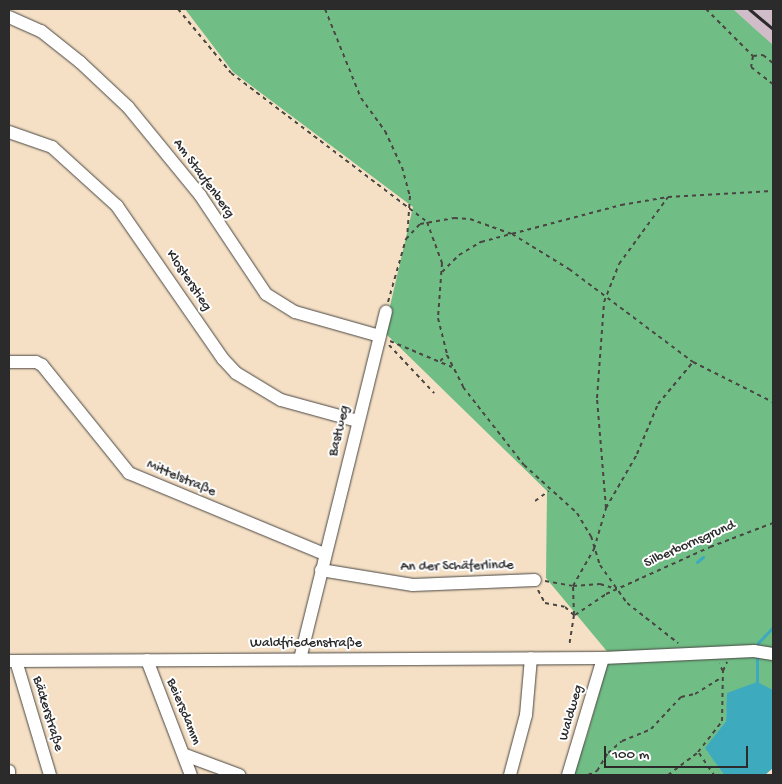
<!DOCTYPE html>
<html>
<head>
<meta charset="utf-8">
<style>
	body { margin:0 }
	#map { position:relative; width:782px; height:784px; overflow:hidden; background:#f5e0c5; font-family:"Gochi Hand",sans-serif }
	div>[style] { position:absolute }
	.industrial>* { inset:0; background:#d1bdc9 }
	.forest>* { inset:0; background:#70bd85 }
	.water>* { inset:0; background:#3eaabe }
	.stream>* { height:3px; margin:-1.5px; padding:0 1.5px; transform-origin:1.5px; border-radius:1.5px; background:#3eaabe }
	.path>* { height:2px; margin-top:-1px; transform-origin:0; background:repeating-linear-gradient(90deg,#494642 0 4px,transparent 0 8px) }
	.roads { filter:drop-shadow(0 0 1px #494642) drop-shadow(0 0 1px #494642) }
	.minor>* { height:12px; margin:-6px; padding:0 6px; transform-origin:6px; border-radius:6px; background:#fff }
	.rail>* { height:3px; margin:-1.5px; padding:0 1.5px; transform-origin:1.5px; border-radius:1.5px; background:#2b2b2b }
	span { translate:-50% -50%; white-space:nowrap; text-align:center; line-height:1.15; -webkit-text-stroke:4px #fff; paint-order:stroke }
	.street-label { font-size:14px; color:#2b2b2b }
	.frame { position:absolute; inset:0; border:10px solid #2b2b2b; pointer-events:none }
	.scale { position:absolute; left:604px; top:746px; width:144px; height:22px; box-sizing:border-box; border:2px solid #2b2b2b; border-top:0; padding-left:6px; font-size:15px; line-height:18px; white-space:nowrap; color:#2b2b2b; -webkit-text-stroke:4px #fff; paint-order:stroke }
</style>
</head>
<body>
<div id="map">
	<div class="industrial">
		<i style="clip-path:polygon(733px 9px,773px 9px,773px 45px)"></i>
	</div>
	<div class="forest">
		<i style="clip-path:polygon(185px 9px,733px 9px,773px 45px,773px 690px,764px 688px,728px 693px,726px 721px,706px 748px,724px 775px,571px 775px,586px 739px,610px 655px,546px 578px,547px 491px,384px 332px,413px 207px,233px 72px)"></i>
	</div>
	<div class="water">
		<i style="clip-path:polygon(757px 682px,773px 690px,773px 768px,765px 775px,724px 775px,705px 748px,726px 721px,727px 693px)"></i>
	</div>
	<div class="stream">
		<i style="left:697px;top:545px;width:7px;rotate:-45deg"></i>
		<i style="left:697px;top:562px;width:8px;rotate:-40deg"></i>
		<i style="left:758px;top:648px;width:5px;rotate:-90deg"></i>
		<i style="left:758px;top:643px;width:22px;rotate:-47deg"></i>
		<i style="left:757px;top:682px;width:28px;rotate:-90deg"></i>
	</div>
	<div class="path">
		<i style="left:178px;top:9px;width:83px;rotate:50.4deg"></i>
		<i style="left:231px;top:73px;width:246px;rotate:37.2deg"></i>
		<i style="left:427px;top:222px;width:44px;rotate:69.9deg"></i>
		<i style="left:442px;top:263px;width:55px;rotate:94.2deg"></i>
		<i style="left:438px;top:318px;width:38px;rotate:76deg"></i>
		<i style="left:447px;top:355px;width:36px;rotate:63deg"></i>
		<i style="left:463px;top:387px;width:99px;rotate:52deg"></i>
		<i style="left:524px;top:465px;width:72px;rotate:42.2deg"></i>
		<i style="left:577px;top:513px;width:27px;rotate:59deg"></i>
		<i style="left:591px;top:536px;width:30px;rotate:73deg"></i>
		<i style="left:600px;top:565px;width:47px;rotate:54.6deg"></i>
		<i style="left:627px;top:603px;width:65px;rotate:38.1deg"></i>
		<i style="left:325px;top:9px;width:96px;rotate:68deg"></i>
		<i style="left:361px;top:98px;width:41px;rotate:54deg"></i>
		<i style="left:385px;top:131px;width:40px;rotate:65deg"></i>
		<i style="left:402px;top:167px;width:30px;rotate:75deg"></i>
		<i style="left:410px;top:196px;width:39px;rotate:94deg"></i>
		<i style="left:706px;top:9px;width:66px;rotate:45deg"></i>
		<i style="left:753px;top:56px;width:11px;rotate:100deg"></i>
		<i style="left:751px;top:67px;width:28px;rotate:38deg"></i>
		<i style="left:753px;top:56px;width:10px;rotate:-6deg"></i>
		<i style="left:763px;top:55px;width:13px;rotate:39deg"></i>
		<i style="left:406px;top:239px;width:21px;rotate:-47deg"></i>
		<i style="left:420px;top:224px;width:35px;rotate:-10deg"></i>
		<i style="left:454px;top:218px;width:16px;rotate:4deg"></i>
		<i style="left:470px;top:219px;width:45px;rotate:19.7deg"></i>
		<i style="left:512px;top:234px;width:67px;rotate:31.6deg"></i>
		<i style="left:569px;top:269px;width:155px;rotate:36.9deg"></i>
		<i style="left:693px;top:362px;width:89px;rotate:26.6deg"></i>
		<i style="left:442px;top:272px;width:24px;rotate:-45deg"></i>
		<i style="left:459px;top:255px;width:26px;rotate:-31deg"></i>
		<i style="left:481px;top:242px;width:145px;rotate:-14.8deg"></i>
		<i style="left:621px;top:205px;width:48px;rotate:-9.7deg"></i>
		<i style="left:668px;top:197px;width:105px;rotate:-3.3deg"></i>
		<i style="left:388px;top:302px;width:66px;rotate:-74.1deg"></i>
		<i style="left:390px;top:341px;width:67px;rotate:22.8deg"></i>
		<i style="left:389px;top:345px;width:66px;rotate:46.8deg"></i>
		<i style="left:440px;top:361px;width:9px;rotate:-41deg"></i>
		<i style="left:535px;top:501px;width:17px;rotate:-36deg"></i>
		<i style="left:606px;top:508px;width:110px;rotate:-94.7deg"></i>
		<i style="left:597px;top:398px;width:96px;rotate:-85.8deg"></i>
		<i style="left:604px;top:302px;width:41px;rotate:-68.5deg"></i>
		<i style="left:619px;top:264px;width:83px;rotate:-53.8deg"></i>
		<i style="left:545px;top:581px;width:28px;rotate:10deg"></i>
		<i style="left:573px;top:586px;width:27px;rotate:-4deg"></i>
		<i style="left:600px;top:584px;width:17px;rotate:17deg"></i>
		<i style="left:538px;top:590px;width:15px;rotate:62deg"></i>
		<i style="left:545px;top:603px;width:20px;rotate:11deg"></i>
		<i style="left:565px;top:607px;width:12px;rotate:42deg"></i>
		<i style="left:574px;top:615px;width:32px;rotate:99deg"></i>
		<i style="left:574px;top:615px;width:29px;rotate:-92deg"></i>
		<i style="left:573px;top:586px;width:43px;rotate:-60.4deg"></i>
		<i style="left:594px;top:549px;width:43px;rotate:-73.7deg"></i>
		<i style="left:606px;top:508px;width:62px;rotate:-60.1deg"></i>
		<i style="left:637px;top:454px;width:54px;rotate:-67.2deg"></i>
		<i style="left:658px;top:404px;width:55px;rotate:-50.2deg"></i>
		<i style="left:575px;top:615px;width:37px;rotate:-34deg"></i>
		<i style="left:606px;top:594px;width:114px;rotate:-24.3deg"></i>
		<i style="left:710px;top:547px;width:67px;rotate:-20.9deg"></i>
		<i style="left:723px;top:671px;width:10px;rotate:-66deg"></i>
		<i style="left:699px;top:753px;width:27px;rotate:56deg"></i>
		<i style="left:588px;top:775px;width:10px;rotate:-24deg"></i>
		<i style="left:597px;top:771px;width:21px;rotate:-59deg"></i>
		<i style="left:608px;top:753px;width:18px;rotate:-41deg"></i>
		<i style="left:622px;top:741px;width:31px;rotate:-22deg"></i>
		<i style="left:651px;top:729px;width:44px;rotate:-46.8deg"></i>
		<i style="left:681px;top:697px;width:14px;rotate:-12deg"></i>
		<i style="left:695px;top:694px;width:31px;rotate:-32deg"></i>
		<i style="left:668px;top:775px;width:38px;rotate:-37deg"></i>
		<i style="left:698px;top:752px;width:39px;rotate:-52deg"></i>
		<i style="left:722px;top:721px;width:50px;rotate:-88.9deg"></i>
		<i style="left:723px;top:671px;width:8px;rotate:-120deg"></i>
	</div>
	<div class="roads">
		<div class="minor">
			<i style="left:9px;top:17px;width:35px;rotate:24deg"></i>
			<i style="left:41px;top:31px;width:50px;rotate:38.5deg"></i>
			<i style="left:80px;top:62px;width:66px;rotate:43.2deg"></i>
			<i style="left:128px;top:107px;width:114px;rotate:50.7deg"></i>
			<i style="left:200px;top:195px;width:119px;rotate:56.3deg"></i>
			<i style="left:266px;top:294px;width:34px;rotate:32deg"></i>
			<i style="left:295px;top:312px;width:88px;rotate:15.8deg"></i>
			<i style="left:9px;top:132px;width:46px;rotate:19.2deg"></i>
			<i style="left:52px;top:147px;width:88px;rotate:42.2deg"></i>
			<i style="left:117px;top:206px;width:186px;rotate:55.3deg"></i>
			<i style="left:223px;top:359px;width:19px;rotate:47deg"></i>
			<i style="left:236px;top:373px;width:52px;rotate:31deg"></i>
			<i style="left:281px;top:400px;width:80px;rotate:15.3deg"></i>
			<i style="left:9px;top:362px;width:27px"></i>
			<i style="left:36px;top:362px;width:7px;rotate:27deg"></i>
			<i style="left:42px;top:365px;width:139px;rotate:51.1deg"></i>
			<i style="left:129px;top:473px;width:212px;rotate:22.5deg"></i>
			<i style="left:321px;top:570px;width:93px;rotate:9.3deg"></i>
			<i style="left:413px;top:585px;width:122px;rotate:-2.3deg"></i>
			<i style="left:300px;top:659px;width:358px;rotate:-76.1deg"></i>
			<i style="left:147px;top:660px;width:123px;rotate:69.1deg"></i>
			<i style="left:9px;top:661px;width:594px;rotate:-0.29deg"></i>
			<i style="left:603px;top:658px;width:151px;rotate:-2.7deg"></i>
			<i style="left:754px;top:651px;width:19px;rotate:9deg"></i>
			<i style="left:16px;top:661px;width:119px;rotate:73.4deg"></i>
			<i style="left:185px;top:755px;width:58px;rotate:20.3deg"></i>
			<i style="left:9px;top:771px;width:4px;rotate:90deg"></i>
			<i style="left:510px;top:775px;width:62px;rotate:-75.1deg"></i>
			<i style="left:526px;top:715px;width:57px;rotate:-85deg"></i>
			<i style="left:568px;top:775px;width:122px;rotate:-73.3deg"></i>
		</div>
	</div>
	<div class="rail">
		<i style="left:749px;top:9px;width:31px;rotate:40deg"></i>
	</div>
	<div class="street-label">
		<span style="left:203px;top:179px;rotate:54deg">Am Staufenberg</span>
		<span style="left:188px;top:281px;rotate:56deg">Klosterstieg</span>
		<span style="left:340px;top:431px;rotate:-76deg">Bastweg</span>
		<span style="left:181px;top:479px;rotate:23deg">Mittelstraße</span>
		<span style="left:690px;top:545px;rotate:-24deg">Silberbornsgrund</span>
		<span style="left:457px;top:567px;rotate:-1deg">An der Schäferlinde</span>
		<span style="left:306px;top:644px">Waldfriedenstraße</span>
		<span style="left:183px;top:712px;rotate:67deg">Beiersdamm</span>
		<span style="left:572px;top:713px;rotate:-74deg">Waldweg</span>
		<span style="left:47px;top:714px;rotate:73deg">Bäckerstraße</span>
	</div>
	<div class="frame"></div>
	<div class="scale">100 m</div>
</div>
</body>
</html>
